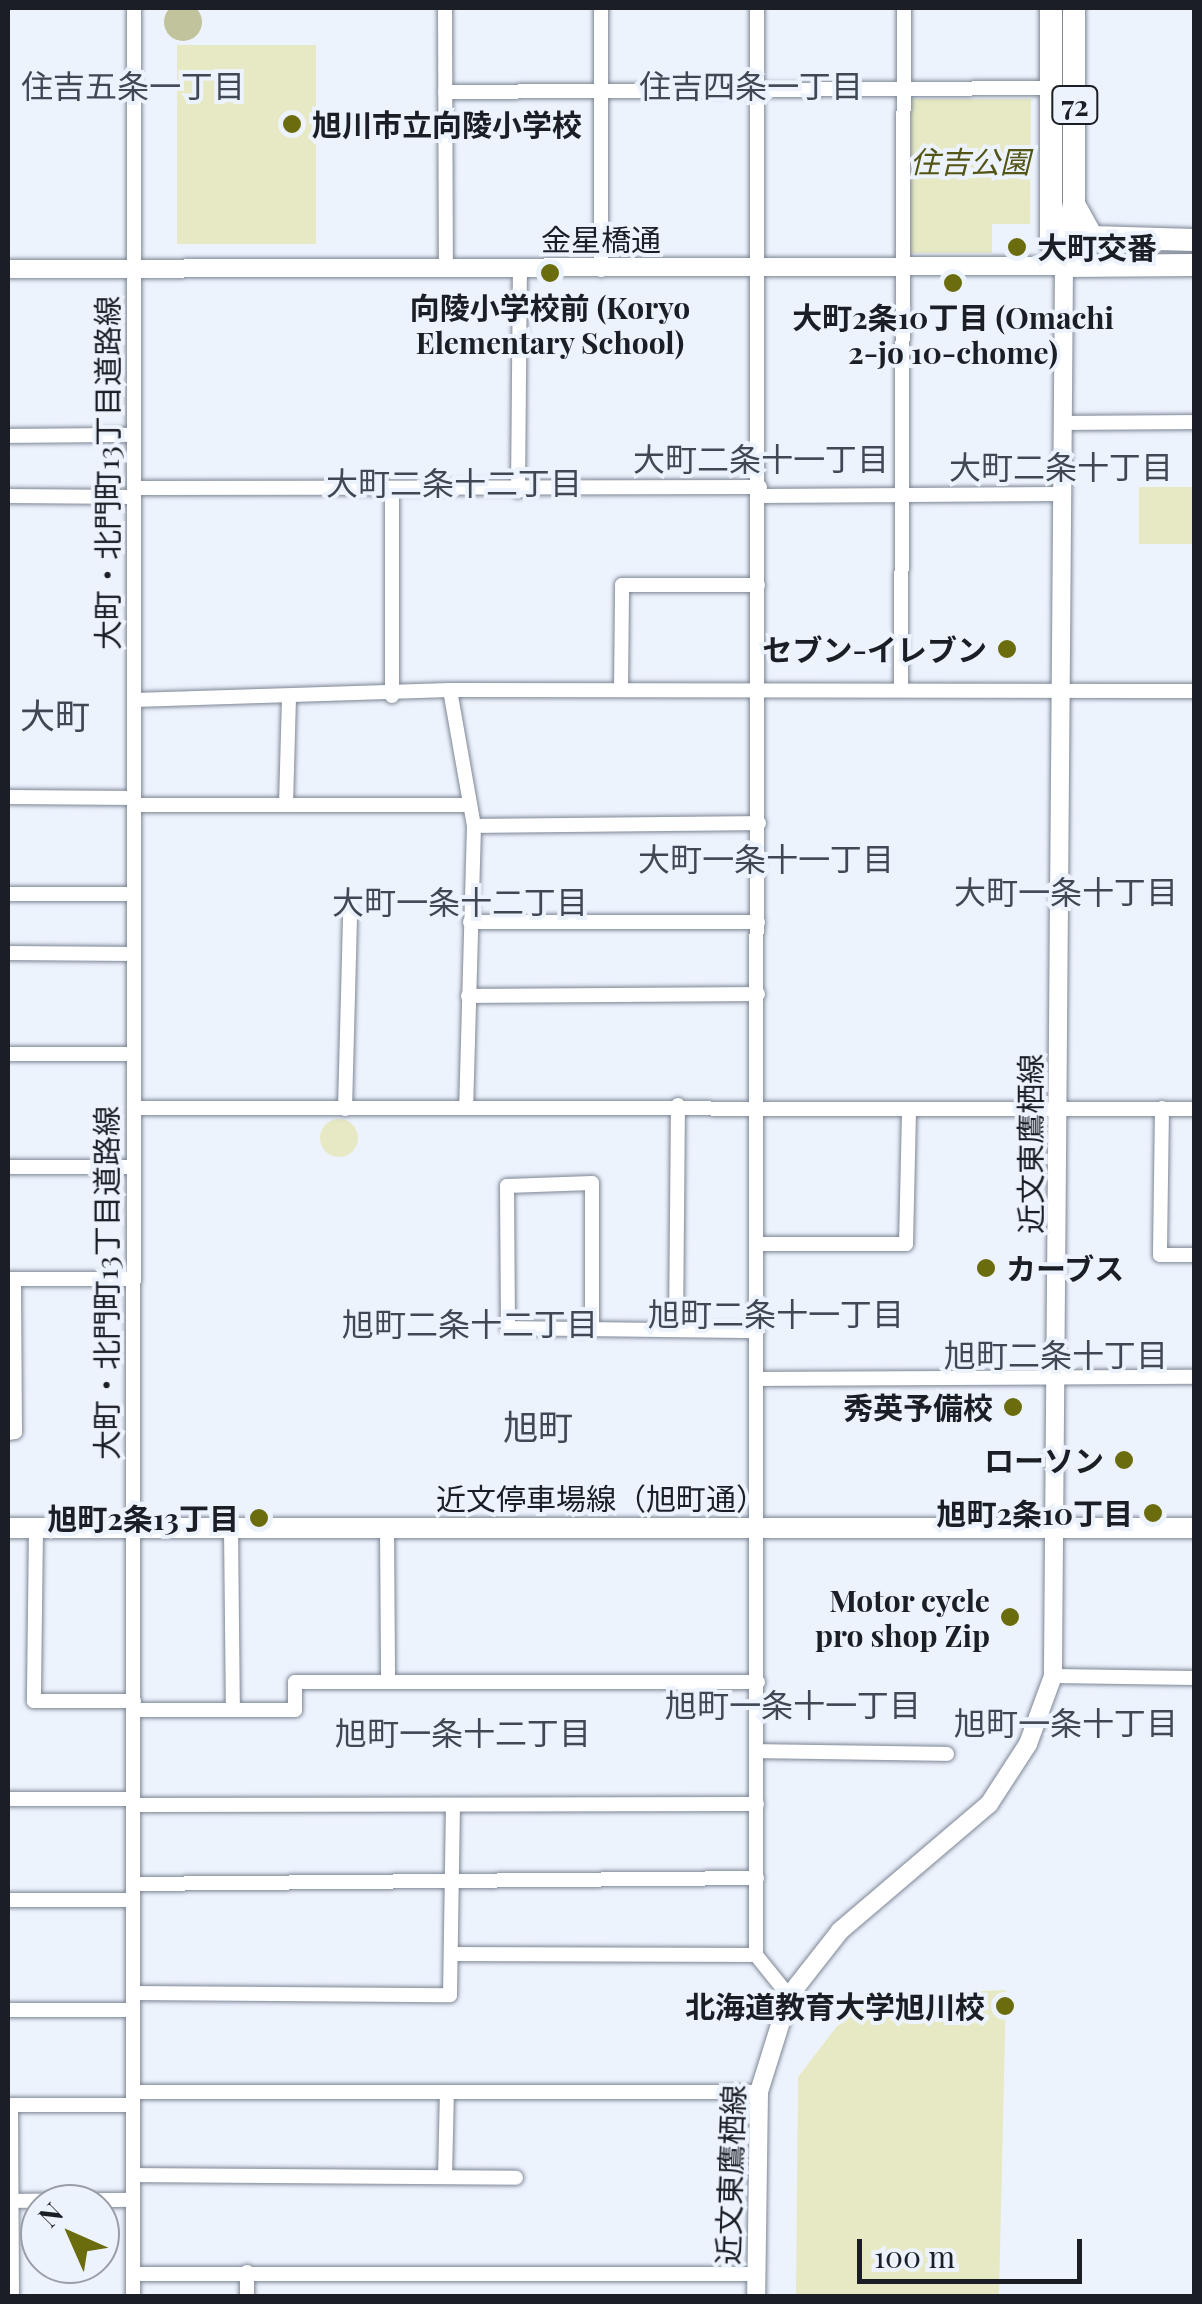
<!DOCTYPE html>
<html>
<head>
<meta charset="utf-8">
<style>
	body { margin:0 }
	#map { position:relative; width:1202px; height:2304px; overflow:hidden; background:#edf3fd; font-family:"Playfair Display","Noto Sans JP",serif }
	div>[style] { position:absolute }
	.green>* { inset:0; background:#e6e9c3; transform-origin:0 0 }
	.round { border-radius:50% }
	.water>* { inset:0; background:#c0c39b }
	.roads { filter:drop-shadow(0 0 2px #7d8695) drop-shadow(0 0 2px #7d8695) }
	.minor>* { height:14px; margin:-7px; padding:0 7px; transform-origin:7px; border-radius:7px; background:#fff }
	.tertiary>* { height:18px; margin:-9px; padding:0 9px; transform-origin:9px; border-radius:9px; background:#fff }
	.secondary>* { height:20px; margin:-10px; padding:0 10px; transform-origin:10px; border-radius:10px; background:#fff }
	.primary>* { height:22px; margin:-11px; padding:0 11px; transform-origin:11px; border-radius:11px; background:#fff }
	.dots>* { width:28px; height:28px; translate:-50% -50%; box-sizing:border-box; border:5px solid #edf3fd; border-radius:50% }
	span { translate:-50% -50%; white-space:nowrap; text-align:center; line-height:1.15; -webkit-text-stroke:8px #edf3fd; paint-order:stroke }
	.shield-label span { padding:2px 8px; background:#edf3fd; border:2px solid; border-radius:8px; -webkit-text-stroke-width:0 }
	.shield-label { font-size:28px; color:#1b1f25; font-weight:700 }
	.poi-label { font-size:30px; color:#1b1f25; font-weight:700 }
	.left { translate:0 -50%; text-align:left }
	.right { translate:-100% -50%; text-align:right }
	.park-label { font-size:30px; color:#535515; font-style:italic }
	.street-label { font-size:30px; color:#1b1f25 }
	.neighbourhood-label { font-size:32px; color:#404855 }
	.quarter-label { font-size:35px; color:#404855 }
	.frame { position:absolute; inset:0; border:10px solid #1b1f25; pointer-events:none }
	.north { position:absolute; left:20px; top:2184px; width:100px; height:100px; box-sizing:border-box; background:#edf3fd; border:2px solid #999ea7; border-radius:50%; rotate:315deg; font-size:28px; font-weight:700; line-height:40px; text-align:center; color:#1b1f25 }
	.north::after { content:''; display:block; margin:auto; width:35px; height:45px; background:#6a6c0e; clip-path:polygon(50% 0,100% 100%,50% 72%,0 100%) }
	.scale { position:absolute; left:857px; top:2239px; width:225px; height:45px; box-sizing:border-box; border:5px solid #1b1f25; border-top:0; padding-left:12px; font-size:30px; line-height:35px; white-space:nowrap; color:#1b1f25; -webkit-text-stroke:8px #edf3fd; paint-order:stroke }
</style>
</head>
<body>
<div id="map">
	<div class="green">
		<i style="left:177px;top:45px;width:139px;height:199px"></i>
		<i style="clip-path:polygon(911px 99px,1031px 99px,1030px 224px,992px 224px,992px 253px,910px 253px)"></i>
		<i style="left:1139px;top:487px;width:55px;height:57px"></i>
		<i class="round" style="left:320px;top:1119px;width:38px;height:38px"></i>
		<i style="clip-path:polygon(1006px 1990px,999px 2296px,796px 2296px,798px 2077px,860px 1996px)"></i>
	</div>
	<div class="water">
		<i class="round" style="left:164px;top:3px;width:38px;height:38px"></i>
	</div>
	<div class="roads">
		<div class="minor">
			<i style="left:445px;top:8px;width:261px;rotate:89.8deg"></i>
			<i style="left:757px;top:8px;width:1947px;rotate:90.03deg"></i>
			<i style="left:756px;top:1955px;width:53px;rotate:51.2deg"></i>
			<i style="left:445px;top:92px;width:609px;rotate:-0.38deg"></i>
			<i style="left:601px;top:270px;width:262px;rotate:-90deg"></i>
			<i style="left:1063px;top:423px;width:131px;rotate:-0.4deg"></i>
			<i style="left:8px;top:436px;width:126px;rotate:-0.5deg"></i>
			<i style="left:134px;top:488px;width:626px;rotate:-0.09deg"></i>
			<i style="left:392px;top:491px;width:205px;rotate:90deg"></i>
			<i style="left:518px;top:491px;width:222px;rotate:-89.5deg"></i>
			<i style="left:8px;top:496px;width:126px;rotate:0.5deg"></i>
			<i style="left:760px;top:496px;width:303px;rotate:-0.4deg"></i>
			<i style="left:621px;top:689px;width:104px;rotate:-89.4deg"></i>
			<i style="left:622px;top:585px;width:136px"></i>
			<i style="left:901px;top:689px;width:681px;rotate:-89.75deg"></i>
			<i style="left:450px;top:690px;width:138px;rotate:80deg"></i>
			<i style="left:474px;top:826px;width:281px;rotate:91.6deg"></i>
			<i style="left:134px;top:700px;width:316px;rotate:-1.8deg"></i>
			<i style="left:450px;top:690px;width:744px;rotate:0.08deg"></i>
			<i style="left:8px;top:797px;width:126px;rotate:0.5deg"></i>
			<i style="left:134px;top:805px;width:335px"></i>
			<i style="left:286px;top:805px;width:107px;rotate:-88.4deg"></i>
			<i style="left:474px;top:826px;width:285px;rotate:-0.6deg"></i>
			<i style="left:8px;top:894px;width:126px"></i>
			<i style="left:470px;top:922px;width:288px"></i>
			<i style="left:8px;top:953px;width:126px;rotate:0.5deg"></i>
			<i style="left:468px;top:996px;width:290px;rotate:-0.4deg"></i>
			<i style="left:8px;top:1054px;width:126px"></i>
			<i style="left:134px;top:1108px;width:1060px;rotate:0.05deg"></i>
			<i style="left:1162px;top:1108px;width:147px;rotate:90.8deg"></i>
			<i style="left:1160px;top:1255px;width:34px"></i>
			<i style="left:345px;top:1109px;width:197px;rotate:-88.5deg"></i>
			<i style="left:8px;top:1167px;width:126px"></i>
			<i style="left:757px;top:1244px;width:149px"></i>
			<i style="left:906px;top:1244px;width:135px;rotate:-88.7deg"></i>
			<i style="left:8px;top:1279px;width:126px"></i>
			<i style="left:592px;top:1329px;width:146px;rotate:-90deg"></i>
			<i style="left:592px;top:1183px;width:85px;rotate:178deg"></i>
			<i style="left:507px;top:1186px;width:142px;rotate:89.6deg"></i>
			<i style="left:508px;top:1328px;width:249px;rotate:0.7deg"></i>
			<i style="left:676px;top:1330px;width:225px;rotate:-89.5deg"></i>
			<i style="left:757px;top:1379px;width:437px;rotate:-0.3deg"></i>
			<i style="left:8px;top:1433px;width:7px;rotate:-8deg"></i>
			<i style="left:15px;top:1432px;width:153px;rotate:-90.4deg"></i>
			<i style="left:36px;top:1528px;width:173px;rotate:90.7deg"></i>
			<i style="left:34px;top:1701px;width:100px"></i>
			<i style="left:231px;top:1528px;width:182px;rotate:89.4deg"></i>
			<i style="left:387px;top:1528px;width:154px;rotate:89.6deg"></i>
			<i style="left:388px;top:1682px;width:370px"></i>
			<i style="left:1053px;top:1676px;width:141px;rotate:0.8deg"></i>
			<i style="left:133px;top:1710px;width:162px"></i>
			<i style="left:295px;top:1710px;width:28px;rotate:-90deg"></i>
			<i style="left:295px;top:1682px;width:93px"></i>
			<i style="left:757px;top:1751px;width:190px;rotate:0.9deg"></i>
			<i style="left:8px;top:1799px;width:125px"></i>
			<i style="left:133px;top:1805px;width:624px;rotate:-0.09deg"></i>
			<i style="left:133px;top:1884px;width:624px;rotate:-0.55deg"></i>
			<i style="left:8px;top:1900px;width:125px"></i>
			<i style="left:452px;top:1954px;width:304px;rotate:0.2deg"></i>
			<i style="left:133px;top:1993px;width:317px;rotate:0.4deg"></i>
			<i style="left:450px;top:1995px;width:190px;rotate:-89.1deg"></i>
			<i style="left:8px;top:2010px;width:125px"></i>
			<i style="left:133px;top:2092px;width:626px"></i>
			<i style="left:8px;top:2105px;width:125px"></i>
			<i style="left:11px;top:2105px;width:191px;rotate:89.7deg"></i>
			<i style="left:133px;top:2175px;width:383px;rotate:0.4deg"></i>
			<i style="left:445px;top:2177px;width:85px;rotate:-88.7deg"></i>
			<i style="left:8px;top:2201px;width:125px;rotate:-0.5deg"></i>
			<i style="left:133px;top:2274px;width:623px"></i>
			<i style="left:133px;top:2296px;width:2288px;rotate:-89.97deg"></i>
			<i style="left:247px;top:2296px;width:24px;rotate:-90deg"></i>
		</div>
		<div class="tertiary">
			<i style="left:8px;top:269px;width:1056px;rotate:-0.16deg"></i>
			<i style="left:1064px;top:266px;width:1410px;rotate:90.45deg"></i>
			<i style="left:1053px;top:1676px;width:72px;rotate:110.2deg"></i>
			<i style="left:1028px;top:1744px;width:72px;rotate:123deg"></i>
			<i style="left:989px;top:1804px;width:196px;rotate:139.6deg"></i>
			<i style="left:840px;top:1931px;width:83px;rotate:128.1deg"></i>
			<i style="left:789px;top:1996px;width:101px;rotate:107.4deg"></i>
			<i style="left:759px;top:2092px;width:204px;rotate:90.8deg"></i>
		</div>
		<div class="secondary">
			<i style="left:8px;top:1528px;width:1186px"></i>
		</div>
		<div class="primary">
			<i style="left:1051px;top:8px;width:234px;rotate:90deg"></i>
			<i style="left:1051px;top:242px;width:27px;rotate:62deg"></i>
			<i style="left:1075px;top:206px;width:35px;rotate:61deg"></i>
			<i style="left:1092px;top:237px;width:102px;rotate:1.7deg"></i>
			<i style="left:1064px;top:266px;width:64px;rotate:-81deg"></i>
			<i style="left:1074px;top:203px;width:195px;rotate:-90deg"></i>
			<i style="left:1064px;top:266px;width:130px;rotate:-0.4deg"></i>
		</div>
	</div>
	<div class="dots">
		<i style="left:292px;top:124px;background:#6a6c0e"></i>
		<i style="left:1017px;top:247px;background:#6a6c0e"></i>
		<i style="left:550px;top:273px;background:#6a6c0e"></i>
		<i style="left:953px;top:283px;background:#6a6c0e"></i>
		<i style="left:1007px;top:649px;background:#6a6c0e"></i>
		<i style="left:986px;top:1268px;background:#6a6c0e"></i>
		<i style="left:1013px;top:1407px;background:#6a6c0e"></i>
		<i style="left:1124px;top:1460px;background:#6a6c0e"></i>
		<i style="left:1153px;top:1513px;background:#6a6c0e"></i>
		<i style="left:259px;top:1518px;background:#6a6c0e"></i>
		<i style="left:1010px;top:1617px;background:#6a6c0e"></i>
		<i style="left:1005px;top:2006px;background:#6a6c0e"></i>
	</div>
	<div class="shield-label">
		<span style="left:1075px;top:105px">72</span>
	</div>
	<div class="poi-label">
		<span class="left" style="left:312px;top:124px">旭川市立向陵小学校</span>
		<span class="left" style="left:1037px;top:247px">大町交番</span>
		<span style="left:550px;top:324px">向陵小学校前 (Koryo<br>Elementary School)</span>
		<span style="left:953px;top:334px">大町2条10丁目 (Omachi<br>2-jo 10-chome)</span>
		<span class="right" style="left:987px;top:649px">セブン-イレブン</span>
		<span class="left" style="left:1006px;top:1268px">カーブス</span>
		<span class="right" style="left:993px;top:1407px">秀英予備校</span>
		<span class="right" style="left:1104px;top:1460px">ローソン</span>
		<span class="right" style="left:1133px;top:1513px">旭町2条10丁目</span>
		<span class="right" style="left:239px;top:1518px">旭町2条13丁目</span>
		<span class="right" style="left:990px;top:1617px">Motor cycle<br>pro shop Zip</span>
		<span class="right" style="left:985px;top:2006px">北海道教育大学旭川校</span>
	</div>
	<div class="park-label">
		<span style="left:970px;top:161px">住吉公園</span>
	</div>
	<div class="street-label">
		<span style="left:601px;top:239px">金星橋通</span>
		<span style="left:107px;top:473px;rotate:-90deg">大町・北門町13丁目道路線</span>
		<span style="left:1030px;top:1144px;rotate:-90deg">近文東鷹栖線</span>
		<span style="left:106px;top:1283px;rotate:-90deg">大町・北門町13丁目道路線</span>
		<span style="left:601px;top:1498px">近文停車場線（旭町通）</span>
		<span style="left:730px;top:2175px;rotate:-88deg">近文東鷹栖線</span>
	</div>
	<div class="neighbourhood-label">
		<span style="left:133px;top:85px">住吉五条一丁目</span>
		<span style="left:751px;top:85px">住吉四条一丁目</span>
		<span style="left:761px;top:458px">大町二条十一丁目</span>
		<span style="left:1061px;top:466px">大町二条十丁目</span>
		<span style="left:454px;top:482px">大町二条十二丁目</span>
		<span style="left:766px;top:858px">大町一条十一丁目</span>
		<span style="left:1066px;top:891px">大町一条十丁目</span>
		<span style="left:460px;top:901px">大町一条十二丁目</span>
		<span style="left:776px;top:1313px">旭町二条十一丁目</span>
		<span style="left:470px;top:1323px">旭町二条十二丁目</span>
		<span style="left:1056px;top:1354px">旭町二条十丁目</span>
		<span style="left:793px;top:1704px">旭町一条十一丁目</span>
		<span style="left:1066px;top:1722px">旭町一条十丁目</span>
		<span style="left:463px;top:1732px">旭町一条十二丁目</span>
	</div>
	<div class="quarter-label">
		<span style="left:55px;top:715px">大町</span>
		<span style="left:538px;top:1426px">旭町</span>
	</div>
	<div class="frame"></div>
	<div class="north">N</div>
	<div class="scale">100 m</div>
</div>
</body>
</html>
